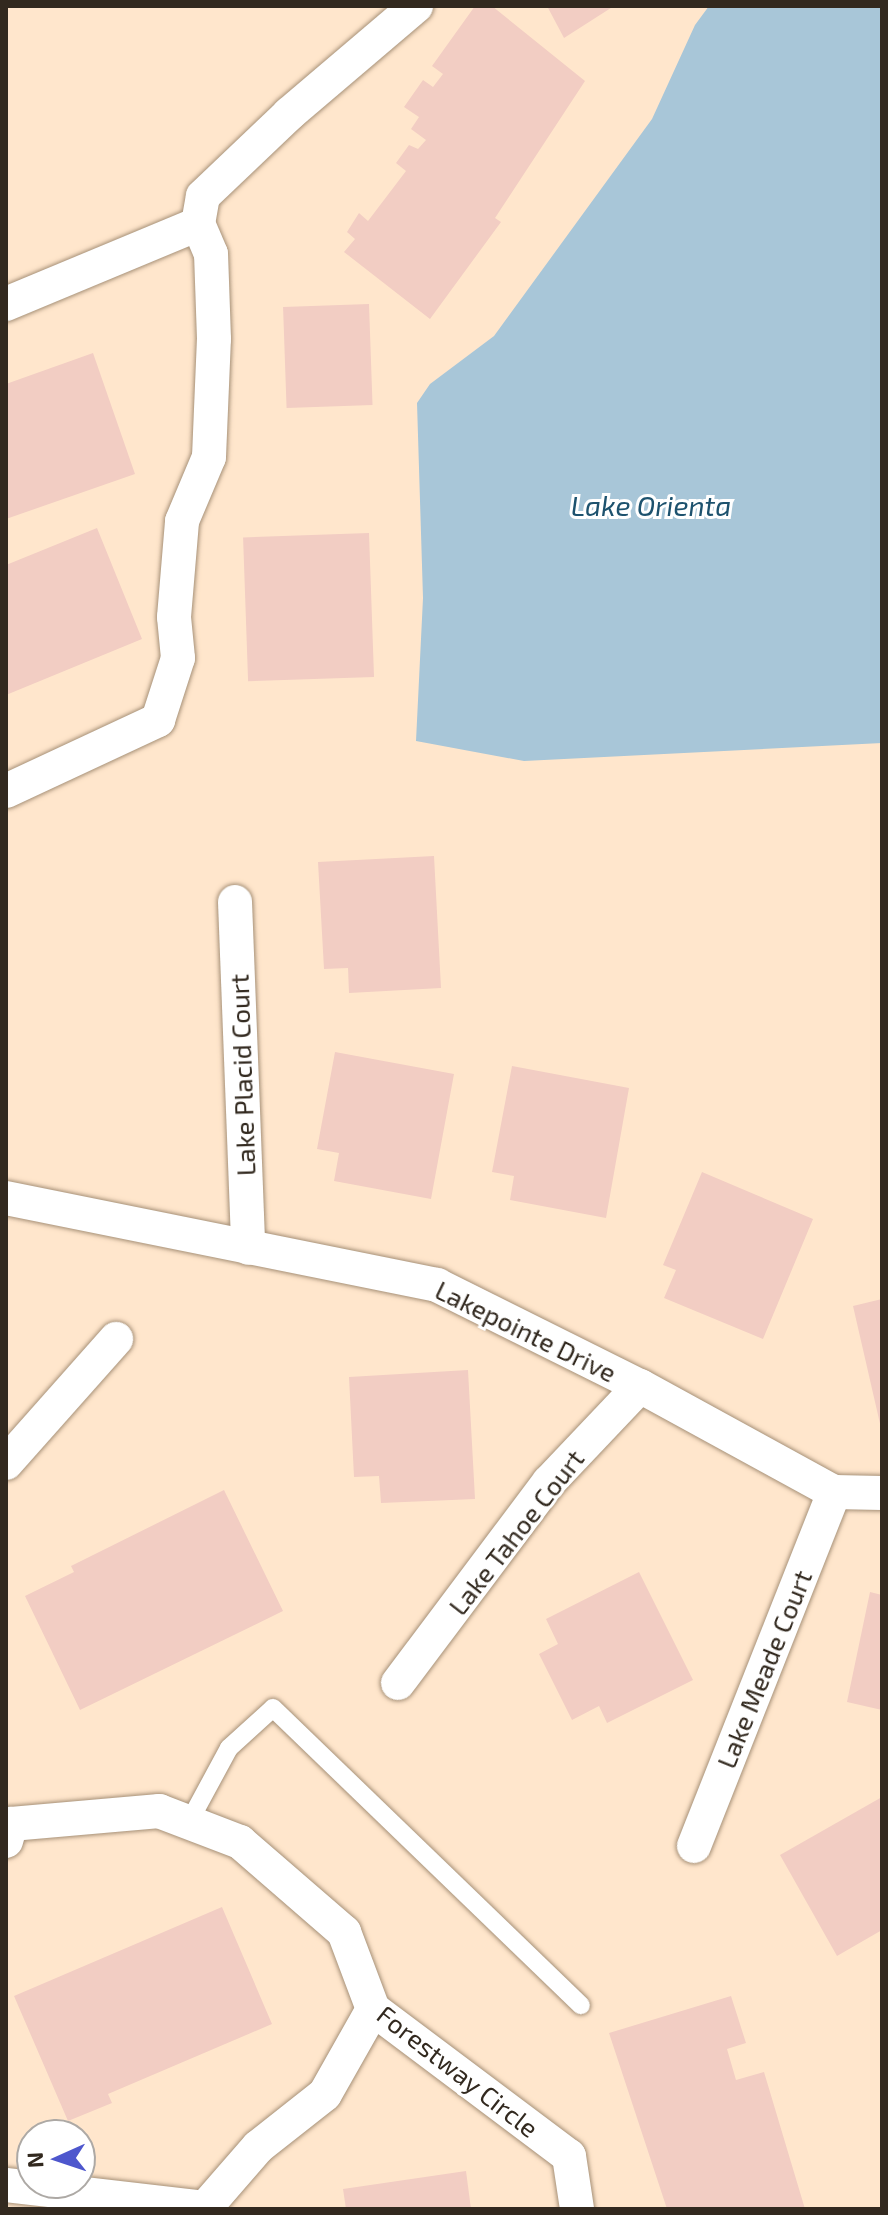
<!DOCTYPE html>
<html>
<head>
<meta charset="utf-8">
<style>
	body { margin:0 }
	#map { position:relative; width:888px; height:2215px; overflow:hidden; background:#ffe6cc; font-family:"Exo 2",sans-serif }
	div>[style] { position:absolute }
	.water>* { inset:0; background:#a8c6d8 }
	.building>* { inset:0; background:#f2cdc3; transform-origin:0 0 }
	.roads { filter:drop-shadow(0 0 2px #a79178) drop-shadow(0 0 2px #a79178) }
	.lane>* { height:18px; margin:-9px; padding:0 9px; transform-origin:9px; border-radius:9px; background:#fff }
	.street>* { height:34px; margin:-17px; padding:0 17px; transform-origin:17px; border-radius:17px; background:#fff }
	span { translate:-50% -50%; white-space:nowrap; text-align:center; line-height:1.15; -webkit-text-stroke:6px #fff; paint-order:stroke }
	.street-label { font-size:26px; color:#32291f }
	.water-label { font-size:28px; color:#1d526e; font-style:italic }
	.frame { position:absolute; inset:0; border:8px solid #32291f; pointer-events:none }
	.north { position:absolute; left:16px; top:2119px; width:80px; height:80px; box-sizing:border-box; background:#fff; border:2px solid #ada9a5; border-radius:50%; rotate:267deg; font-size:22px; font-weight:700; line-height:32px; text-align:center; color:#32291f }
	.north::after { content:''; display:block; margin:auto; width:28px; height:36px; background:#4e57cd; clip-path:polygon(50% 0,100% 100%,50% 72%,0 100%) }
</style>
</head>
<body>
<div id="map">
	<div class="water">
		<i style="clip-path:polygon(709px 6px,882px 6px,882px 743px,524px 761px,416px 741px,423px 598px,417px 403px,430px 384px,494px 336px,652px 119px,695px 25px)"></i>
	</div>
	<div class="building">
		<i style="clip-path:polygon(475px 6px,492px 6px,585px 81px,495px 218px,501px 222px,430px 319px,344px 252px,355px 239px,347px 232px,359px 213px,368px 221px,406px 171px,396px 163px,409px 145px,418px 149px,426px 140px,411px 129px,419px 117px,404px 107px,423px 80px,433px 87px,443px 74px,432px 66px)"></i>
		<i style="clip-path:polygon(547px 6px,614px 6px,564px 38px)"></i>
		<i style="left:369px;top:304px;width:101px;height:86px;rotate:88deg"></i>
		<i style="clip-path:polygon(93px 353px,135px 474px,6px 519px,6px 384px)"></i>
		<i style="clip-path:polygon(97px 528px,142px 639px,6px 695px,6px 565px)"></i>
		<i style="left:369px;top:533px;width:144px;height:126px;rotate:88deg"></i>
		<i style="clip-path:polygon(434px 856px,441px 988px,349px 993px,348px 968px,324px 969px,318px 862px)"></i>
		<i style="clip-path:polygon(335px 1052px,454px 1074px,431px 1199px,334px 1181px,339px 1153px,317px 1149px)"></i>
		<i style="clip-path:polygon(512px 1066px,629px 1088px,606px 1218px,510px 1200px,514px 1176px,492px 1172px)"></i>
		<i style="clip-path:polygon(702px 1172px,813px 1219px,763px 1339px,664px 1298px,676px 1270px,663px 1265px)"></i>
		<i style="clip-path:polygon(882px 1299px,882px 1428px,881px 1428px,853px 1306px)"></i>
		<i style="clip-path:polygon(468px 1370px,475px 1499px,381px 1503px,379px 1476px,354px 1477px,349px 1377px)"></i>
		<i style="clip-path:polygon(224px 1490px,283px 1611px,80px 1710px,25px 1596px,74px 1572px,71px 1566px)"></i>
		<i style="clip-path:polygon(639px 1572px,693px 1680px,607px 1723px,599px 1706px,572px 1720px,539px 1654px,558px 1644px,546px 1619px)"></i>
		<i style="clip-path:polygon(870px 1592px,882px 1595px,882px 1710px,847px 1702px)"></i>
		<i style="clip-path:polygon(882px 1797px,882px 1930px,837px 1956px,780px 1855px)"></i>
		<i style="clip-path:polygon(222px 1907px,272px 2024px,108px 2094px,112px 2103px,68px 2121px,14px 1996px)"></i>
		<i style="clip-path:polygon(731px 1996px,746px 2043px,727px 2049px,736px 2080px,764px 2072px,805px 2209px,667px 2209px,609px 2033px)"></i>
		<i style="clip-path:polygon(466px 2171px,471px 2209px,346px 2209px,343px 2189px)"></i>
	</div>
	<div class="roads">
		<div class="lane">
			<i style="left:189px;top:1822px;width:84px;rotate:-61.6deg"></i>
			<i style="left:229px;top:1748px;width:59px;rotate:-42.3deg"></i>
			<i style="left:273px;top:1708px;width:428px;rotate:44deg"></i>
		</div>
		<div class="street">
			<i style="left:6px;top:304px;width:208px;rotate:-22.6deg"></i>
			<i style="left:6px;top:791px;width:168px;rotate:-25deg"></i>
			<i style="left:158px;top:720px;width:65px;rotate:-72.1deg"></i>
			<i style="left:178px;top:658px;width:41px;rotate:-95.6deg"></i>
			<i style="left:174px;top:617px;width:96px;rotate:-85.2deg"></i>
			<i style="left:182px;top:521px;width:69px;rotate:-67.1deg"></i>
			<i style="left:209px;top:457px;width:118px;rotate:-87.6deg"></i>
			<i style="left:214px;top:339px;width:85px;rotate:-92deg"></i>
			<i style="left:211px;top:254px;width:33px;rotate:-113deg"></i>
			<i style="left:198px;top:224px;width:28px;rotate:-80deg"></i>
			<i style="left:203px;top:196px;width:119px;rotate:-43.6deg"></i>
			<i style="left:289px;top:114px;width:167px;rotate:-40.4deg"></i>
			<i style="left:235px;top:902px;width:346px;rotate:87.8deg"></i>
			<i style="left:6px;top:1198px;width:440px;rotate:11.4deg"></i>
			<i style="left:437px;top:1285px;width:227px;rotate:26.5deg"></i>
			<i style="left:640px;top:1386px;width:221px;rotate:28.7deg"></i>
			<i style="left:834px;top:1492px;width:48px;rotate:1.2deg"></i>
			<i style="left:6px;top:1463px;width:166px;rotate:-48.4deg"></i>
			<i style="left:398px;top:1683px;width:251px;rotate:-53.1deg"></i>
			<i style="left:549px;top:1482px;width:132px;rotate:-46.5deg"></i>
			<i style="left:6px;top:1841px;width:18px;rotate:-74deg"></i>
			<i style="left:11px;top:1824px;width:149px;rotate:-5deg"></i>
			<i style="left:159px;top:1811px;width:87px;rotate:20.9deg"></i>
			<i style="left:240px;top:1842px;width:138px;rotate:40.9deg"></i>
			<i style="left:344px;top:1932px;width:82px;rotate:69.4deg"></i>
			<i style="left:373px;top:2009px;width:245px;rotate:36.9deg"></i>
			<i style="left:569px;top:2156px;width:54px;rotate:81.4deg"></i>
			<i style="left:694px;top:1846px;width:381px;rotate:-68.4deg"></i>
			<i style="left:6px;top:2185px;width:200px;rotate:6.6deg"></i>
			<i style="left:205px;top:2208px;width:81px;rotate:-49deg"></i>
			<i style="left:258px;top:2147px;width:85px;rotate:-38.3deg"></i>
			<i style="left:325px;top:2094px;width:98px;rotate:-60.5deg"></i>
		</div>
	</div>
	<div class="street-label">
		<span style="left:242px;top:1075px;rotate:-92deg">Lake Placid Court</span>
		<span style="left:526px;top:1331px;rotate:26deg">Lakepointe Drive</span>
		<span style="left:516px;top:1532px;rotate:-52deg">Lake Tahoe Court</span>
		<span style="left:764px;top:1669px;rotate:-68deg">Lake Meade Court</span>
		<span style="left:458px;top:2071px;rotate:38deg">Forestway Circle</span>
	</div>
	<div class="water-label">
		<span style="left:651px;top:505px">Lake Orienta</span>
	</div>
	<div class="frame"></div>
	<div class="north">N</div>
</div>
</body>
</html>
